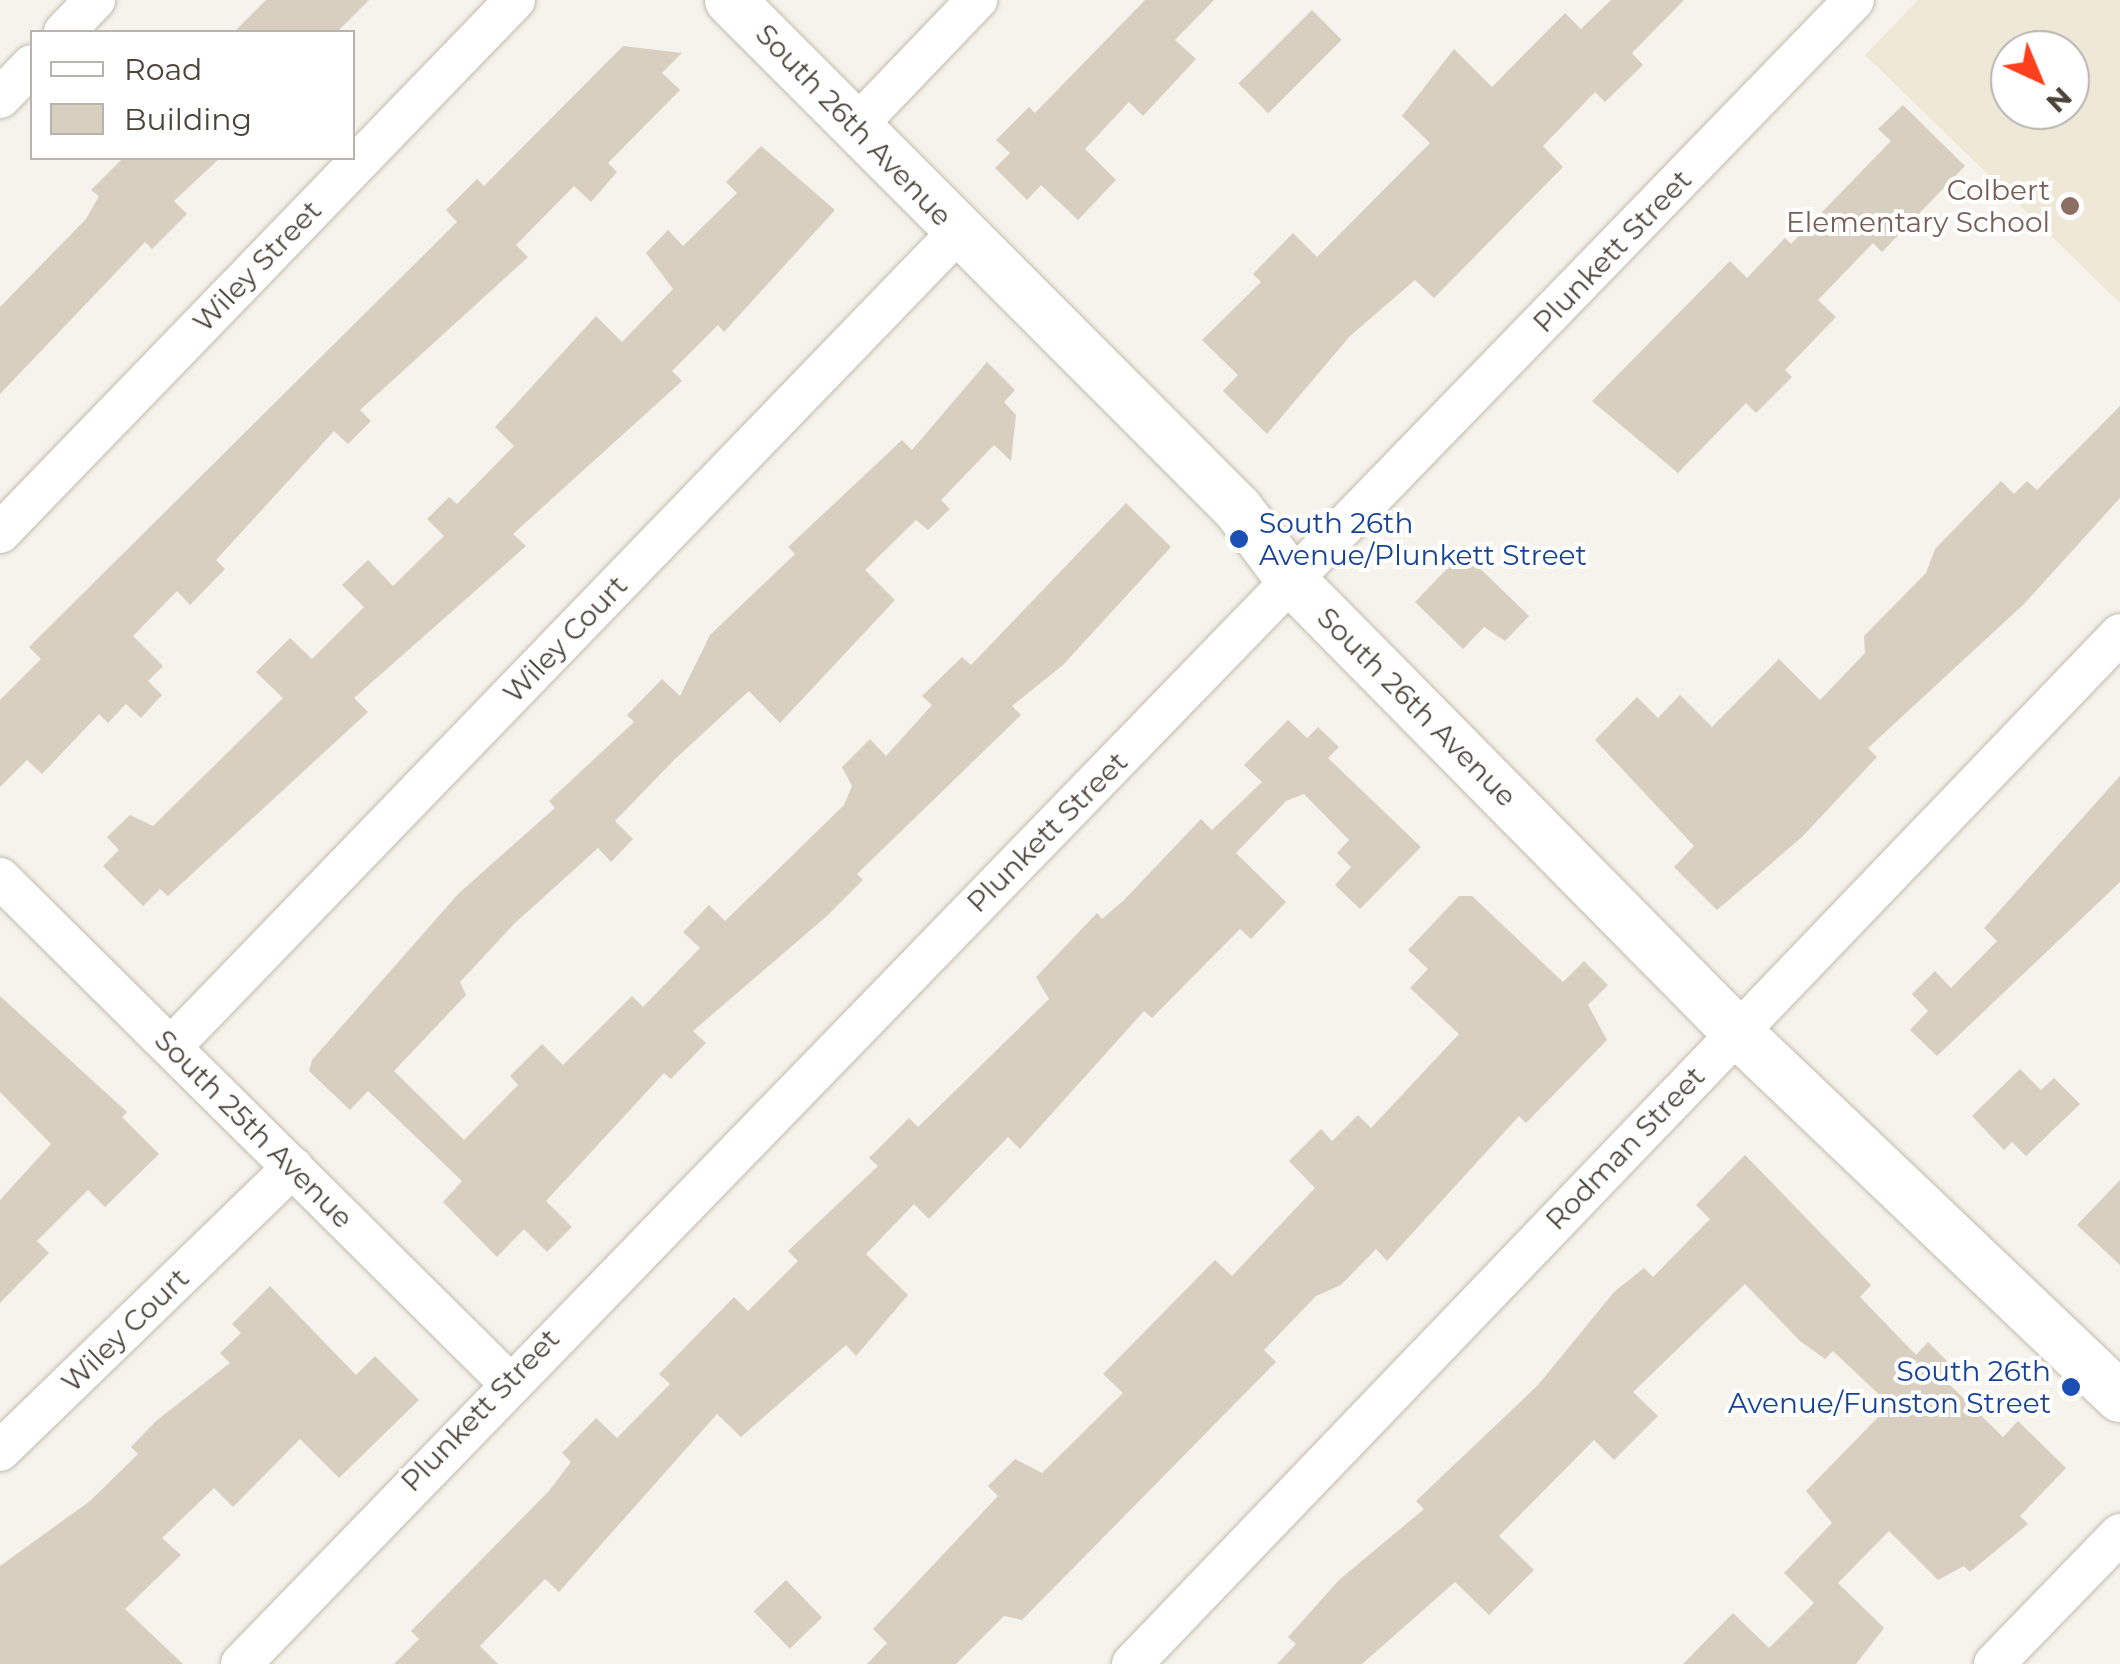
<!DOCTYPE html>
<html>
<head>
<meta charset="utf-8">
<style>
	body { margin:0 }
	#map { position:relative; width:2120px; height:1664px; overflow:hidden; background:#f6f3ec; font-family:Montserrat,sans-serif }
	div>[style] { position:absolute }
	.education>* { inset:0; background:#efe8d6 }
	.building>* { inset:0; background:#d8cfc1; transform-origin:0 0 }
	.roads { filter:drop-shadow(0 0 2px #c2bbae) drop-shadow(0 0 2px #c2bbae) }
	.minor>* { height:40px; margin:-20px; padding:0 20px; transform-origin:20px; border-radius:20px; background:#fff }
	.tertiary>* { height:50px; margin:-25px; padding:0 25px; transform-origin:25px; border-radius:25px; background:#fff }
	.dots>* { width:28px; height:28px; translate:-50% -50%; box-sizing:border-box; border:5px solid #fff; border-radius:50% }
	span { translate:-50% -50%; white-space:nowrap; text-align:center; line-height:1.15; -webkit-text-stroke:8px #fff; paint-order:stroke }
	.street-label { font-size:28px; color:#4b4439 }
	.education-label { font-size:28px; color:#785e54 }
	.right { translate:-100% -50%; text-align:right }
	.transit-label { font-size:28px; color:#164399 }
	.left { translate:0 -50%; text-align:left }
	.legend { position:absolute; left:30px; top:30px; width:325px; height:130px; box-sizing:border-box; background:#fff; border:2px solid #b7b4b0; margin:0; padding:12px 18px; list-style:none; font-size:30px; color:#4b4439 }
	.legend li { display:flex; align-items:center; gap:20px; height:50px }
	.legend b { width:50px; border:2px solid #b7b4b0 }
	.north { position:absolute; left:1990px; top:30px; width:100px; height:100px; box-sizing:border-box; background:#fff; border:2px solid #b7b4b0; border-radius:50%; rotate:136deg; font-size:28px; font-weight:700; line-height:40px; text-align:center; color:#4b4439 }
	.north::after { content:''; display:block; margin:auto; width:35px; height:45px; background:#fc3f1d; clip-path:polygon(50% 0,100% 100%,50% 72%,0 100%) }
</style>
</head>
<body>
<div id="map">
	<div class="education">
		<i style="clip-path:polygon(evenodd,1918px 0,2120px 0,2120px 303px,1865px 55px,1918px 0,2010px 50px,2070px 50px,2070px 110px,2010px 110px,2010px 50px)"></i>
	</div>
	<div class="building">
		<i style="clip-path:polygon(266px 0,369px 0,337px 32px,234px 32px)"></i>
		<i style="clip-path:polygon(1145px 0,1214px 0,1175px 40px,1196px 59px,1143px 116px,1129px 102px,1085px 149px,1116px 180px,1078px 220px,1041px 185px,1027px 200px,995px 168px,1010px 153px,996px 140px,1029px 107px,1035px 113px)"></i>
		<i style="clip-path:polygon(1611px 0,1684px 0,1632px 53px,1643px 65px,1605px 102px,1595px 92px,1543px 146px,1563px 167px,1434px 298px,1415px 280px,1350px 336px,1267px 434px,1223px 391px,1238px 375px,1202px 340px,1261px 282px,1253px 274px,1293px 233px,1317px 257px,1430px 143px,1402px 116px,1454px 49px,1492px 87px,1565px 13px,1581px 29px)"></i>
		<i style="left:1312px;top:10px;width:42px;height:104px;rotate:45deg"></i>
		<i style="clip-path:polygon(623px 46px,682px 53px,662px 73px,680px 90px,608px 163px,617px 172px,591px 202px,574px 186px,516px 245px,528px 257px,360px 410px,371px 421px,348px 444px,334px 431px,216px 560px,225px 569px,190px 605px,177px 591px,133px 636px,163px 666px,148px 681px,162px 695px,141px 718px,126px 704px,108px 723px,99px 714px,42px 774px,27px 760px,0 787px,0 700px,41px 659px,29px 647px,457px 222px,446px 210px,477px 179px,484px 186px)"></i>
		<i style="clip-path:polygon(1903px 105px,1965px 166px,1882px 252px,1873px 243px,1818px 300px,1836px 317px,1785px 370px,1792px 377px,1756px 413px,1746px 403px,1678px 473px,1592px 401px,1730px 261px,1747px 278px,1785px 238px,1791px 244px,1891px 141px,1878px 129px)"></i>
		<i style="clip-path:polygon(761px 146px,835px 210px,724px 332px,718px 325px,672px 371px,682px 381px,513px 534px,526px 546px,354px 698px,368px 712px,168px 896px,160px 889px,143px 906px,103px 866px,119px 850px,107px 837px,130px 815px,153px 826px,283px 698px,256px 672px,290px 638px,312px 659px,364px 607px,342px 585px,368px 560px,393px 586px,444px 536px,427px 519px,449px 497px,457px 504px,514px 446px,495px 427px,596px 316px,622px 342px,673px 289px,646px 253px,668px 230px,683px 246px,737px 193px,726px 182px)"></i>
		<i style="clip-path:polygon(123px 158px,220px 158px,174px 201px,187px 214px,152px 249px,145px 242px,0 394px,0 307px,86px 219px,99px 196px,91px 190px)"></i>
		<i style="clip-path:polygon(987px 362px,1015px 390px,1004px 402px,1016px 415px,1011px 461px,994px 445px,941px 500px,950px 509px,928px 530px,916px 520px,865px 570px,895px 600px,780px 723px,749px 691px,674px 760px,615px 821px,633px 839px,611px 862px,598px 848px,514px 924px,460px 982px,466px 995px,394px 1071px,464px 1140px,518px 1085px,510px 1076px,542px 1044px,563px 1065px,632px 996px,643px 1007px,700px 948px,683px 932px,709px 905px,725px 921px,844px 805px,852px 786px,842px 767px,870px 739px,886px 756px,932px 705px,922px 696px,962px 657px,971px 665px,1126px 503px,1171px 547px,1063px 665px,1012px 706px,1021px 715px,857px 874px,863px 880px,828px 915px,693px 1031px,706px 1043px,671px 1079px,664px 1073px,546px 1201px,572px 1227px,547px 1252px,524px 1229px,497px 1257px,443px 1202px,462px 1181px,368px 1091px,350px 1110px,309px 1071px,312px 1060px,459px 893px,555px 808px,549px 801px,634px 722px,627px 715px,662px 679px,680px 696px,710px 635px,795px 554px,788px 547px,902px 440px,912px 450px)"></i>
		<i style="clip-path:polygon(2120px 406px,2120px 498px,2024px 604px,1868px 748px,1877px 757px,1802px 837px,1717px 910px,1674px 867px,1694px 846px,1595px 740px,1637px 697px,1658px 718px,1680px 695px,1712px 727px,1779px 659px,1820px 700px,1865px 653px,1864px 636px,1926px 573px,1935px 549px,2001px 481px,2014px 494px,2027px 481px,2037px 490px)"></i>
		<i style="clip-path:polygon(1463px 552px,1529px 616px,1505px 641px,1484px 627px,1463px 649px,1415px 602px)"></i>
		<i style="clip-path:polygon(1288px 720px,1307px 738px,1318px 727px,1339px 747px,1328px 758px,1421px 847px,1360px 909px,1335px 885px,1351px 867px,1337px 853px,1349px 840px,1304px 794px,1286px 801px,1236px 853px,1286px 902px,1251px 939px,1240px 929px,1152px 1018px,1144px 1011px,1020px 1149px,1008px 1137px,929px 1219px,914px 1204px,866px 1254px,908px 1295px,856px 1356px,846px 1345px,741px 1437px,717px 1414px,559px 1592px,545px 1579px,480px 1646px,498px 1664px,394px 1664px,419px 1639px,411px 1631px,548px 1492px,571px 1462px,562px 1453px,596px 1418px,617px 1438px,670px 1384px,659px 1374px,734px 1297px,748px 1311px,798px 1261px,788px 1251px,878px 1166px,869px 1158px,909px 1118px,918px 1127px,1049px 999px,1036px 977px,1097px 913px,1102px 919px,1124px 900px,1201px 819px,1212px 830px,1262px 782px,1244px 765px)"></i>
		<i style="clip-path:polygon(2120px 776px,2120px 882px,1937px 1056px,1910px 1030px,1928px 1011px,1912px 994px,1935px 971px,1951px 988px,1997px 941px,1984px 928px)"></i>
		<i style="clip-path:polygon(1459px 896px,1472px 896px,1563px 982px,1584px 961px,1608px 985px,1588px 1005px,1607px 1040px,1526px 1123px,1519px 1116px,1387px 1261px,1376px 1249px,1341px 1285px,1316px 1296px,1264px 1350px,1276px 1362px,1022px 1620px,1004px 1616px,956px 1664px,867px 1664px,887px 1643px,873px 1629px,998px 1496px,988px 1486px,1015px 1459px,1042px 1473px,1123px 1393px,1103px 1374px,1215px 1260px,1232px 1276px,1315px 1188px,1289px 1161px,1321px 1129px,1332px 1141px,1358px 1115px,1371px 1128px,1459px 1034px,1410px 988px,1428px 969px,1408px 950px)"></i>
		<i style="clip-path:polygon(0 996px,127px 1112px,122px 1117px,159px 1154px,105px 1207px,88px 1190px,37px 1241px,49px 1253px,0 1303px,0 1200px,51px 1144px,0 1092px)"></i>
		<i style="clip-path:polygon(2020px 1069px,2041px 1090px,2054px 1078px,2080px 1104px,2026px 1156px,2012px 1142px,2004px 1150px,1972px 1116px)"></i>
		<i style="clip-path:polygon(1745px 1155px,1871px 1285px,1860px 1297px,1916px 1355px,1928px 1342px,1961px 1375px,1950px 1385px,2003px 1437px,2018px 1421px,2066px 1468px,2020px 1516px,2028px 1524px,1970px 1572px,1964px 1566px,1938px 1580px,1889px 1531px,1838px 1583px,1884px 1628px,1856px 1664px,1683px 1664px,1733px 1613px,1769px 1648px,1814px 1603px,1784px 1573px,1832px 1523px,1806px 1491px,1890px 1405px,1833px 1351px,1825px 1359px,1800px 1341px,1745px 1284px,1633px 1392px,1658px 1416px,1614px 1460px,1594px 1440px,1499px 1536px,1534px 1570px,1489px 1615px,1455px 1582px,1362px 1664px,1277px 1664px,1296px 1644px,1288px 1637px,1339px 1580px,1424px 1509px,1416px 1501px,1538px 1385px,1614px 1292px,1644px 1268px,1653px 1277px,1710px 1219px,1696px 1205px)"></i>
		<i style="clip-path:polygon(2120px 1180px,2120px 1265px,2077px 1225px)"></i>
		<i style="clip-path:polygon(270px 1286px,356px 1375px,375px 1356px,419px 1400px,339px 1478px,300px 1439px,233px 1507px,214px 1488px,162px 1538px,181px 1555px,125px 1609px,183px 1664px,0 1664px,0 1566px,90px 1501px,138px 1454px,131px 1447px,156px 1421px,230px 1363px,220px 1353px,241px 1333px,232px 1324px)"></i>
		<i style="left:786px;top:1580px;width:52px;height:45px;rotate:46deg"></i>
	</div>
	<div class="roads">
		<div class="minor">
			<i style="left:64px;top:32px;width:45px;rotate:-45.9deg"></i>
			<i style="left:0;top:98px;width:46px;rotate:-45.9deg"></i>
			<i style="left:856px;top:126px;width:175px;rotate:-46.2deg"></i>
			<i style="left:0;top:533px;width:741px;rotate:-45.98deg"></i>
			<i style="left:0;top:878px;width:714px;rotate:44.77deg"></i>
			<i style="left:172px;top:1046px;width:1132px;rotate:-46deg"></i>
			<i style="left:0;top:1451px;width:408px;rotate:-44.1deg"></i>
			<i style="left:241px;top:1664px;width:2317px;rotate:-45.89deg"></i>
			<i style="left:1132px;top:1664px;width:1427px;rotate:-46.19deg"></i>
			<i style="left:1994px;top:1664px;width:181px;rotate:-45.9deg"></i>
		</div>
		<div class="tertiary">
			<i style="left:730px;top:0;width:719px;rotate:45.06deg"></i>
			<i style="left:1238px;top:509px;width:91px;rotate:53deg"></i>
			<i style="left:1293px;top:582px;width:632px;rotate:45.38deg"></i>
			<i style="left:1737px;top:1032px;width:529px;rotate:43.62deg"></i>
		</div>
	</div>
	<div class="dots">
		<i style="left:2070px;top:206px;background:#8d6e63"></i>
		<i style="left:1239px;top:539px;background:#1a4fb4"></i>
		<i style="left:2071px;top:1387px;background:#1a4fb4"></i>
	</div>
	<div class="street-label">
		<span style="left:854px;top:125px;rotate:46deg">South 26th Avenue</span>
		<span style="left:1612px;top:251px;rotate:-46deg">Plunkett Street</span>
		<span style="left:257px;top:266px;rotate:-46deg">Wiley Street</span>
		<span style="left:565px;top:639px;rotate:-46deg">Wiley Court</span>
		<span style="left:1417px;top:707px;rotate:45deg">South 26th Avenue</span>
		<span style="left:1047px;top:832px;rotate:-45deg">Plunkett Street</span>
		<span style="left:254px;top:1129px;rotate:45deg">South 25th Avenue</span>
		<span style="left:1625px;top:1148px;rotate:-46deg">Rodman Street</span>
		<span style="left:125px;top:1330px;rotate:-44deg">Wiley Court</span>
		<span style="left:480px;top:1410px;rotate:-46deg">Plunkett Street</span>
	</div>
	<div class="education-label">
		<span class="right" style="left:2050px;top:206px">Colbert<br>Elementary School</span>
	</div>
	<div class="transit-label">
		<span class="left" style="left:1259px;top:539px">South 26th<br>Avenue/Plunkett Street</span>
		<span class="right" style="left:2051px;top:1387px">South 26th<br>Avenue/Funston Street</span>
	</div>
	<ul class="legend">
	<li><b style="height:12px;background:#fff"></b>Road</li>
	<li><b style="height:28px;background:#d8cfc1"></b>Building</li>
	</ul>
	<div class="north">N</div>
</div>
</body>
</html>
